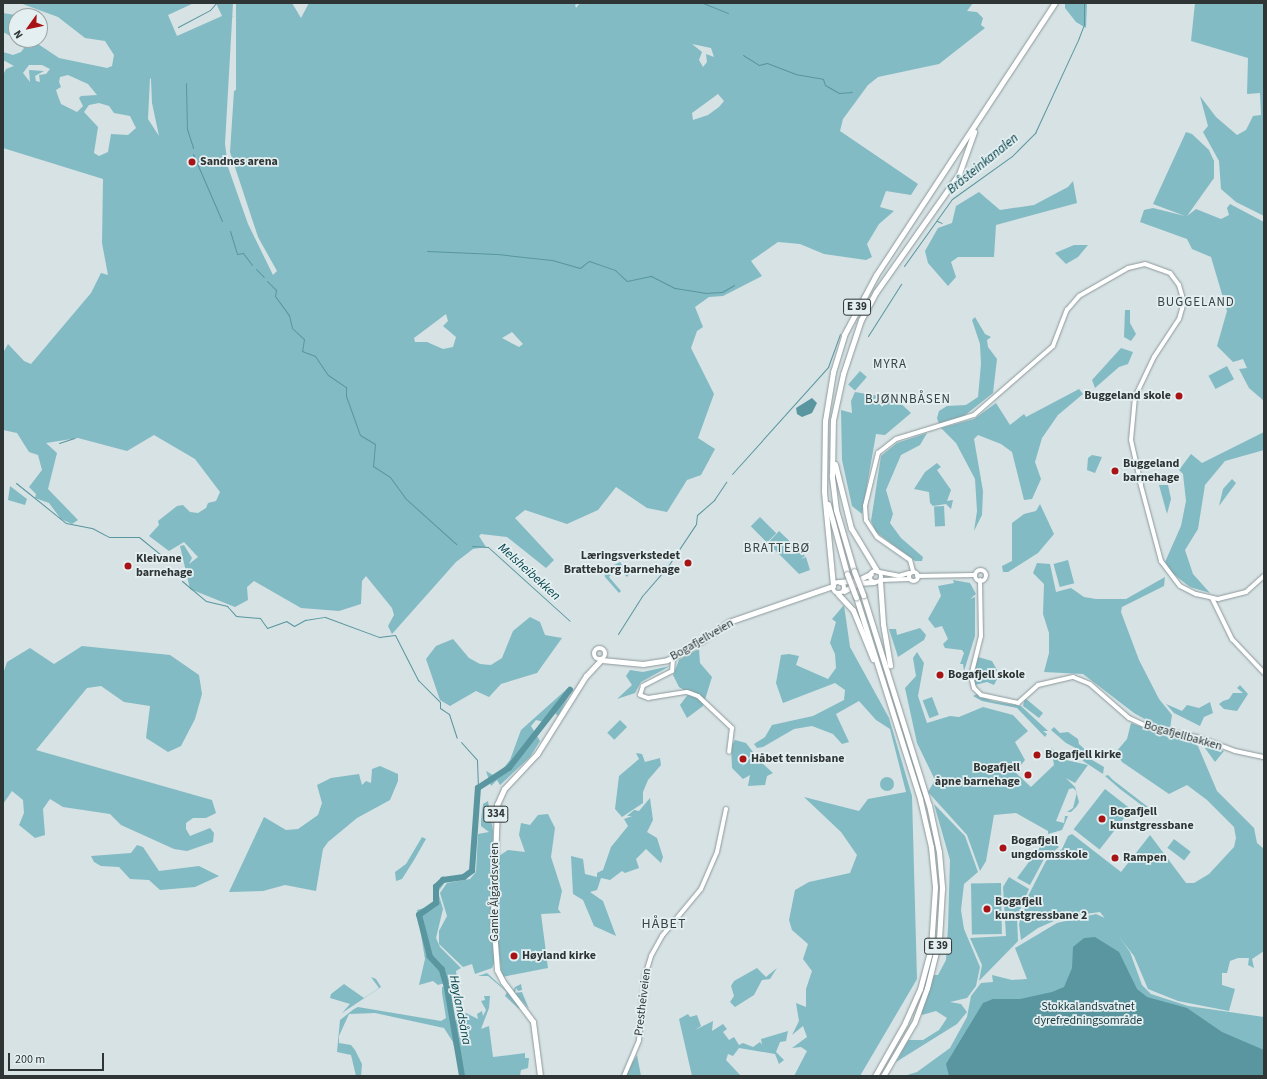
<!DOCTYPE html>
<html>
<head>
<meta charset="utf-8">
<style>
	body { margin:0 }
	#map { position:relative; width:1267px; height:1079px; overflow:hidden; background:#d6e2e4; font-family:"Source Sans 3",sans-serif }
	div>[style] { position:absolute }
	.green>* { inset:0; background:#82bbc4; transform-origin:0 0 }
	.round { border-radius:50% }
	.water>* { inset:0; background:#59969f }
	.stream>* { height:1px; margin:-0.5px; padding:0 0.5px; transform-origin:0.5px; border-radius:0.5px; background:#59969f }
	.river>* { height:5.5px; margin:-2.75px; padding:0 2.75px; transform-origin:2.75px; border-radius:2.75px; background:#59969f }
	.roads { filter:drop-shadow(0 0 1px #8d989a) drop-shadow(0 0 1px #8d989a) }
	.secondary>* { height:4px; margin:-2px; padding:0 2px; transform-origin:2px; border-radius:2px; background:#fff }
	.secondary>.ring { margin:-2px; padding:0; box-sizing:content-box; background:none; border:4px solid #fff; border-radius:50% }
	.primary>* { height:4.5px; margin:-2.25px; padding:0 2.25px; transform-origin:2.25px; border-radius:2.25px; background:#fff }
	.primary>.ring { margin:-2.25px; padding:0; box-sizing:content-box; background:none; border:4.5px solid #fff; border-radius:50% }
	.highway>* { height:5px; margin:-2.5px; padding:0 2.5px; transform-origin:2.5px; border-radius:2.5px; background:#fff }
	.bridges { filter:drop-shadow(0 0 1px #8d989a) drop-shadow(0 0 1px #8d989a) }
	.highway-bridge>* { height:5px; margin:-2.5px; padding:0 2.5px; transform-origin:2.5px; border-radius:2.5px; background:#fff }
	.dots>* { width:11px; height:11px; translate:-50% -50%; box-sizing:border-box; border:2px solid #e3eff1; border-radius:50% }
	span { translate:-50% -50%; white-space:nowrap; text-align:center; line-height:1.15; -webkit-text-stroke:3.5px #e3eff1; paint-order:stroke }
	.shield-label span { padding:1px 3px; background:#e3eff1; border:1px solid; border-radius:3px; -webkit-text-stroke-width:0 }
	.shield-label { font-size:11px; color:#2f3434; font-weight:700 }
	.poi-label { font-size:12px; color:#2f3434; font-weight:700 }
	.left { translate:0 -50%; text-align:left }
	.right { translate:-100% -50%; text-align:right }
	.street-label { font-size:12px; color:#2f3434 }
	.park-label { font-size:12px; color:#18373c }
	.water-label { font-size:13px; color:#013e45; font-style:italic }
	.neighbourhood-label { font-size:13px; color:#394445; letter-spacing:1px }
	.quarter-label { font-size:14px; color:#394445; letter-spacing:1px }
	.frame { position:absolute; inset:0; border:4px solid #2f3434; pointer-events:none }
	.north { position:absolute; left:8px; top:8px; width:40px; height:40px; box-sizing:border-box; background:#e3eff1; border:1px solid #9ba4a5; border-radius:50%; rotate:237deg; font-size:11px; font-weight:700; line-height:16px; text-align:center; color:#2f3434 }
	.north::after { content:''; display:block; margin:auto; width:14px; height:18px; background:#a81416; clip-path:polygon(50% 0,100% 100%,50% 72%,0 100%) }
	.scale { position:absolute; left:8px; top:1053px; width:96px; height:18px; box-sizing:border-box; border:2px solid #2f3434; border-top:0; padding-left:5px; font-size:12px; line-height:14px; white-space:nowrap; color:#2f3434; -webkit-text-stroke:3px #e3eff1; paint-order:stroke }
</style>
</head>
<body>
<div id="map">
	<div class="green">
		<i style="clip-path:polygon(evenodd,20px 3px,194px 3px,168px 15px,177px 36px,222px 16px,216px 3px,233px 3px,225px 144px,228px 167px,248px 224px,273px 275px,277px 271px,258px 237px,230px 152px,234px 91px,236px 90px,236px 3px,292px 3px,301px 18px,309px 3px,579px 3px,575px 5px,576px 8px,580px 3px,973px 3px,967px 11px,977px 12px,983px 18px,981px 25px,985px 28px,939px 64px,878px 77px,868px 85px,843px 119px,840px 131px,918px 184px,911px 195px,886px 191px,880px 207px,894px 211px,879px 224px,867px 244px,872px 257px,866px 260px,824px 254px,800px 244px,778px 242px,751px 261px,762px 276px,723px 296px,709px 297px,695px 307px,703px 327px,697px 331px,691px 348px,714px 394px,698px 438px,715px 449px,701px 475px,687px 480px,667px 512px,647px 508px,616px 487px,598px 510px,567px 524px,525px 510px,515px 518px,554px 560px,546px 568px,507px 537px,481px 534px,479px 536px,486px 547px,473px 549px,456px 562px,392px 634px,388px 626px,394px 615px,392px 608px,366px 576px,362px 581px,361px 604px,339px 611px,301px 608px,254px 581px,247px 587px,248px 600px,235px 607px,190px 589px,180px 546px,184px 545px,192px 558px,189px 564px,198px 557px,184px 542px,169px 551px,149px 536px,159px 525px,158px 521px,177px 506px,183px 505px,190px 512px,198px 513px,206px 508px,208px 503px,216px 501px,220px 492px,195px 459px,154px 435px,127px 451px,78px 438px,46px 443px,57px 453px,48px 489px,78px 520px,72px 524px,61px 519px,49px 503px,35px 498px,36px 494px,29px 487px,42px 470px,38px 455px,29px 452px,17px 433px,3px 430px,3px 353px,8px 344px,24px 361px,31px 364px,91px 293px,101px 273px,108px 275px,102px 243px,103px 179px,3px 148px,3px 75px,6px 69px,14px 66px,3px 60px,3px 52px,13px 55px,21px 52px,24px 48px,17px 40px,32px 40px,59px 58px,107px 68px,112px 66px,114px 55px,105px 41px,85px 38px,58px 17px,20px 3px,692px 44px,711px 48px,714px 57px,706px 54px,707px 62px,703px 67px,699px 60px,702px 52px,692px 44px,20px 3px,29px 65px,42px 65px,50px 69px,46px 74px,39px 75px,40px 82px,36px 81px,35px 76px,44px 71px,29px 70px,30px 82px,23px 73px,29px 65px,20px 3px,68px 75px,88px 84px,97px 95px,81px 96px,79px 98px,83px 106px,77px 112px,61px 104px,58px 96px,56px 90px,61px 87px,59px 82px,60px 77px,68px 75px,20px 3px,150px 78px,151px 79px,152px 103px,159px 136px,148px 119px,150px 78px,20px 3px,718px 94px,724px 101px,719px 107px,708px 115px,693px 120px,692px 113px,718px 94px,20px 3px,99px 103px,109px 106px,114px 113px,130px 116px,136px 128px,128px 135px,111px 134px,108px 152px,99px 156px,94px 153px,98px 127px,84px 112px,89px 105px,99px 103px,20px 3px,446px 314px,448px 321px,443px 326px,456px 337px,453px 347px,443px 349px,427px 342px,415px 342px,414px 338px,446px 314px,20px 3px,512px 332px,523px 344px,519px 347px,502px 338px,512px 332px)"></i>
		<i style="clip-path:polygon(1065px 3px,1087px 3px,1086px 28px,1076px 22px,1065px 8px)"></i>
		<i style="clip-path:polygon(1195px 3px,1264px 3px,1264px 216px,1236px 202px,1221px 189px,1219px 161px,1203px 132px,1208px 126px,1200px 96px,1216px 117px,1237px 135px,1246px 130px,1253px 116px,1261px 115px,1260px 93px,1247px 94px,1248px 58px,1191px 41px)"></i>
		<i style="clip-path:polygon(3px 13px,21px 16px,16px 16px,16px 39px,3px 32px)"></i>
		<i style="clip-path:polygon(1186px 132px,1192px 134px,1209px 150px,1214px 161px,1214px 178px,1187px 216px,1196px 209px,1221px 219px,1229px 215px,1227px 208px,1230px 204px,1264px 222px,1264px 401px,1249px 388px,1239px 369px,1247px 368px,1243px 359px,1233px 362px,1217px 346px,1227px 311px,1211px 257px,1192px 249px,1187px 239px,1140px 222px,1144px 210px,1153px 208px,1185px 216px,1153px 204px)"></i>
		<i style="clip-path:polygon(1073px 181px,1077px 203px,996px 225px,994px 257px,958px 257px,951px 262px,956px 277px,948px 286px,928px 263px,925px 251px,938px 228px,952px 223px,956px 206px,979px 192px,1000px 210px,1034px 205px,1068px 187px)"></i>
		<i style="clip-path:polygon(1074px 245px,1088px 245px,1078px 257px,1066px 264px,1055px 253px)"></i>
		<i style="clip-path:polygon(1125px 310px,1130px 310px,1130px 323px,1136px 334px,1131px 341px,1124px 337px)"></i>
		<i style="clip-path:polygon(975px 317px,985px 334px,991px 337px,987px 340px,988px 347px,997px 359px,993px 393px,964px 416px,939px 424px,937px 418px,939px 411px,947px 406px,966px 405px,978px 397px,981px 364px,980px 344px,972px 320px)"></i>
		<i style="clip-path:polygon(1121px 348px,1133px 352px,1128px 364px,1119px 367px,1095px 388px,1092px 380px)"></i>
		<i style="left:1227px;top:366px;width:15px;height:21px;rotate:62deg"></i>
		<i style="left:860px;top:371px;width:9px;height:18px;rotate:41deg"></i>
		<i style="clip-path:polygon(1079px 389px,1083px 394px,1058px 415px,1042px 438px,1035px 462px,1041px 479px,1032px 499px,1024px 500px,1012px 452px,1001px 444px,978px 435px,974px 439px,983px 491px,982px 515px,974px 531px,977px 511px,975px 479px,956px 443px,941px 428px,974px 419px,996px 403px,1010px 425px,1024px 414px,1026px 417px)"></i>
		<i style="clip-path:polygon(855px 392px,896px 399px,911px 413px,885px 435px,876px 434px,862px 514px,852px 506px,842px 460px,841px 410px,852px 413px,851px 401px)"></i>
		<i style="clip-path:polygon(1264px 432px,1264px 450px,1225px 461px,1205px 485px,1198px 529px,1185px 550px,1193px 574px,1210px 593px,1190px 587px,1172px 573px,1165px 562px,1181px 526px,1186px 501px,1183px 474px,1179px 470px,1191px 454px,1202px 463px)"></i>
		<i style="clip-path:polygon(927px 433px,920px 445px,901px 455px,886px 490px,893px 514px,890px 523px,901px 538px,923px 557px,922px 561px,915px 561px,876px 532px,871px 521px,881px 456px,897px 443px)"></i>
		<i style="clip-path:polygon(1092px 455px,1102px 457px,1095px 473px,1087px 470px,1088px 458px)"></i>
		<i style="clip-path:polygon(937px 463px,941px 467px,937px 470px,951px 490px,947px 501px,953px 500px,951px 509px,946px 504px,933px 506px,930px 503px,929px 492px,914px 489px,925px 472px)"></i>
		<i style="clip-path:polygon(1232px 479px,1236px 483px,1219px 506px,1223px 489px)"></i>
		<i style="clip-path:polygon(1159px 485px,1168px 485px,1171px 499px,1167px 514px)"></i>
		<i style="clip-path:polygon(10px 486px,27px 499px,25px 505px,8px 500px)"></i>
		<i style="clip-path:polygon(1040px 504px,1054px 534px,1038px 553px,1008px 572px,1003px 572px,1002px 566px,1012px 561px,1012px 523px,1024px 514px,1036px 511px)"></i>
		<i style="left:944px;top:506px;width:20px;height:10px;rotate:87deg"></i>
		<i style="left:760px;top:517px;width:23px;height:13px;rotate:45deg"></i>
		<i style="clip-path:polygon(779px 531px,802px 553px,805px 556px,801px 559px,806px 557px,810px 570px,799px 574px,768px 543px)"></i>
		<i style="left:1068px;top:560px;width:24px;height:15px;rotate:75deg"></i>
		<i style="clip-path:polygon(620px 562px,629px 574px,627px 577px,617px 567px,609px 577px,621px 591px,619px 593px,605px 577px,604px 570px)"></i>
		<i style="clip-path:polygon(1037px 563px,1050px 564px,1056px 592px,1071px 588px,1084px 597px,1096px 599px,1126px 599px,1165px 577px,1164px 586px,1122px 607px,1121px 612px,1139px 660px,1159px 699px,1172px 715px,1170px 729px,1155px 725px,1134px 713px,1083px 674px,1044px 672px,1049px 653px,1049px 633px,1043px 614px,1044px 584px,1033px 573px)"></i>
		<i style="clip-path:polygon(953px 580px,970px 583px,976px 594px,970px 599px,975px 597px,975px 636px,964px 671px,963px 664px,960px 664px,964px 653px,962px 650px,945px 648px,943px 644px,948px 639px,942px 626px,935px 628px,928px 619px,941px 596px,938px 586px,954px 583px)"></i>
		<i style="clip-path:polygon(844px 605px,850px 647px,889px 718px,912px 796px,917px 979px,860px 1076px,794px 1076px,807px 1051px,801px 1047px,792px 1048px,807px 1037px,803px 1026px,792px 1035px,799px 1021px,796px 1003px,806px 1007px,806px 989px,812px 971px,803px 959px,808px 944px,792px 930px,789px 920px,795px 890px,809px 882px,850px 873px,857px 855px,841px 832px,804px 797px,859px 811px,868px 799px,906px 792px,890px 729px,876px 720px,859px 701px,836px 714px,849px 742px,842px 744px,833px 734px,812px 726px,794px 729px,763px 747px,757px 748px,754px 744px,765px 737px,772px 725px,813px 716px,844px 700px,845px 690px,835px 683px,783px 703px,776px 683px,781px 655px,789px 654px,799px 656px,796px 665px,828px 679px,836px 668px,835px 654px,830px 643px,836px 622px,832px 619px)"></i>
		<i style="clip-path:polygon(530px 617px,540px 622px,545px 635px,562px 638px,537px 673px,501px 684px,489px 697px,476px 691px,450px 706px,440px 700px,426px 659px,436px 646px,453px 639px,469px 658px,480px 664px,491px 665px,502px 658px,513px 631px)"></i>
		<i style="clip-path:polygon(920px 628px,926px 635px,924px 640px,898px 657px,889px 629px,896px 629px,897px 635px)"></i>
		<i style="clip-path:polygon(82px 646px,170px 655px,199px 675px,202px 694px,195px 719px,181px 746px,168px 752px,146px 738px,150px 706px,124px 702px,101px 686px,87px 688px,36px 750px,212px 800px,216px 813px,206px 818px,193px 818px,186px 823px,186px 829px,190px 836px,210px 828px,214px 833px,213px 842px,187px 851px,174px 849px,121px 825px,110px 814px,63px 807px,50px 799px,43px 809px,45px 835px,35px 838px,19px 825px,24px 813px,23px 800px,12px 791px,3px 804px,3px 674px,7px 662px,30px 648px,54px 664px)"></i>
		<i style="clip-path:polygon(699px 649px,700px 663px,712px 677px,703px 706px,687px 718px,680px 705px,689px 693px,679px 687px,673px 675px,679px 660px)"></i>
		<i style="clip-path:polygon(917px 652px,924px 663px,918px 696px,927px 723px,950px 716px,959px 717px,983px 707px,1013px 715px,1028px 731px,1015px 742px,1025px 760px,1015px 772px,1031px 787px,1054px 765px,1051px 748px,1066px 760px,1088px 765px,1075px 783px,1066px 778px,1075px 787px,1079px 802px,1077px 806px,1071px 812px,1067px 812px,1073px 808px,1077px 792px,1073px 788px,1069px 789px,1056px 821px,1064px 823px,1065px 816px,1068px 816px,1062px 830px,1048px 834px,1048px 831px,1016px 813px,994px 815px,986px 861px,980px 871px,967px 835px,928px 792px,935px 780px,917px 743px,905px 688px,916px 676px,913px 658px)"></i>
		<i style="clip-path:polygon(978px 657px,992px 661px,997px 670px,994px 674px,997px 679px,994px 685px,987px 682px,975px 685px,973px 677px)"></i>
		<i style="clip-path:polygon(670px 666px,641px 682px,635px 693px,617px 699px,632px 685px,626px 676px,630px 670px,643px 672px)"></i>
		<i style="clip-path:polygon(1240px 685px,1248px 694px,1237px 711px,1224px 709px,1219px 704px,1223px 701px,1229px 699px,1233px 693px,1243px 693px,1237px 688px)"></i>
		<i style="clip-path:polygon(568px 688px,571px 692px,558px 716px,553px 711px,544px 722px,536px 720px,531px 726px,540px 741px,530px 757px,500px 785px,497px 780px,491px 786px,486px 771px,493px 775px,502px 770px,510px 760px,521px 730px)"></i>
		<i style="clip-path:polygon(977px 694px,992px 701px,1021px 706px,1048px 731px,1043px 731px,1047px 734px,1045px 737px,1017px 708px,982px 701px,973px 696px)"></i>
		<i style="left:932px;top:697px;width:19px;height:10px;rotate:69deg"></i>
		<i style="clip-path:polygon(1025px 698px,1043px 713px,1039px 718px,1023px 706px)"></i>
		<i style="clip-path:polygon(1210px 702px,1213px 713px,1204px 717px,1200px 726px,1174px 713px,1166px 704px,1182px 711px,1187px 705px,1199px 708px)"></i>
		<i style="left:620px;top:720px;width:10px;height:18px;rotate:45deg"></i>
		<i style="clip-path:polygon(1131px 723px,1157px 733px,1195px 739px,1217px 791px,1254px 828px,1257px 843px,1264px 849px,1264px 951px,1252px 959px,1254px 968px,1248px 965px,1249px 958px,1238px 958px,1230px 961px,1227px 973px,1222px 973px,1222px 985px,1235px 989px,1229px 1011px,1178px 1001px,1148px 989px,1134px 956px,1100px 912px,1063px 917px,1038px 928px,1021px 940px,1019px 924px,1027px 898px,1046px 861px,1062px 849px,1068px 836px,1072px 834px,1121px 872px,1150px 835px,1186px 883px,1194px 883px,1209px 874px,1234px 847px,1236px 838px,1234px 827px,1207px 800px,1187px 785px,1169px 794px,1122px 762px,1116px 752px,1127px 739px)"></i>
		<i style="clip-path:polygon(1054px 727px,1060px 733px,1068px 732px,1078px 739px,1079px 744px,1093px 757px,1066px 743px,1051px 730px)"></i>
		<i style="clip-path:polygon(735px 740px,746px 743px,753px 752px,741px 768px,753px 755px,773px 773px,767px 776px,765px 785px,748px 786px,750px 775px,743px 779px,732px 768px,731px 746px)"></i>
		<i style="clip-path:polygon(1209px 745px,1224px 751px,1215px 762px,1205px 748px)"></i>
		<i style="clip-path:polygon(636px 753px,642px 754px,645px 762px,660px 758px,661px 765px,648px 780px,643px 792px,643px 803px,622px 817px,615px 809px,619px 776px,639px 759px)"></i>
		<i style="clip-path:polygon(1082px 754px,1104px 767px,1103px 774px,1083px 761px)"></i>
		<i style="clip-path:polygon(380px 766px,398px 774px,398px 781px,390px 800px,357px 818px,328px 842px,323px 849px,316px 891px,285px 885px,263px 891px,229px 892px,264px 817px,286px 830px,298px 829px,318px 815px,322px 803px,317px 785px,331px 778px,359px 774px,362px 785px,366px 781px,371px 783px,372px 769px)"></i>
		<i style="clip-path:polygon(1108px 775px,1113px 780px,1148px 807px,1144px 807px,1120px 789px,1105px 776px)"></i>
		<i class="round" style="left:880px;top:777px;width:14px;height:14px"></i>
		<i style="left:1105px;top:789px;width:33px;height:51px;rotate:38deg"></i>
		<i style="clip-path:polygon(650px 798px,653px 820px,647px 832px,657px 838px,663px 857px,661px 863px,646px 849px,636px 859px,639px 868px,625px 873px,622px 871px,610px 880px,601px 878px,597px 890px,590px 892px,603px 901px,616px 936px,594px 926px,583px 900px,573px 894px,571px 856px,583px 859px,585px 874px,597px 877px,597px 873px,603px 870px,611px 847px,628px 826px,624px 819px,632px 816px,627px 816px,634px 810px,639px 811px)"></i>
		<i style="clip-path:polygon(488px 801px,493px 831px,491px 933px,495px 961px,492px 968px,475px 974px,472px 964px,463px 967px,439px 944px,439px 931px,447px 916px,440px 893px,447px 883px,470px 879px,476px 872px,478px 834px,489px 832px,481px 826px,481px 820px,483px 804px)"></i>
		<i style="clip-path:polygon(934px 804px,965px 836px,978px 872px,964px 884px,961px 910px,964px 929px,980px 967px,976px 986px,967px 998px,950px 1002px,961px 1004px,967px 1012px,957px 1024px,896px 1062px,908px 1040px,923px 1040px,939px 1030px,947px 1018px,936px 1011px,922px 1015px,922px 1011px,934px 975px,938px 975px,946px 960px,948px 927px,950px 860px)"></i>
		<i style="clip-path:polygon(548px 814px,555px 828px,551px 857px,562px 891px,558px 909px,561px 913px,541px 914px,548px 968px,502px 977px,495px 920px,496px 858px,508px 850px,525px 852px,519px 835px,521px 823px,530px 825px,538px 815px)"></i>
		<i style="clip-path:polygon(422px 837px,426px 839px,414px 860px,402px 879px,396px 881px,395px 872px,406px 864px)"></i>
		<i style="left:1174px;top:839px;width:21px;height:11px;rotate:37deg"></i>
		<i style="clip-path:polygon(1051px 840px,1059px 847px,1044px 859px,1030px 885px,1017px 878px,1040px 847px)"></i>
		<i style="clip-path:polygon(137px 845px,143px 847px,159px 871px,199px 866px,219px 876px,195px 887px,160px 890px,149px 880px,130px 879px,119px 867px,101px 866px,94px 862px,91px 856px,131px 853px)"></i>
		<i style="clip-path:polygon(1009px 877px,1029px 889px,1017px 917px,1018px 941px,979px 981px,982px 965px,970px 938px,1006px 936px,1003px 887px)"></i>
		<i style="clip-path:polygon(448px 878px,438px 892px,443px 909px,436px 938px,440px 947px,461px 968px,456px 971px,457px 979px,438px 985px,433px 981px,419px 985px,425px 959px,417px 910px,435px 905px,438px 886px)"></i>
		<i style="left:1001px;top:883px;width:51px;height:30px;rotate:89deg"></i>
		<i style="clip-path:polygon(1096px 914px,1107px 919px,1130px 952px,1142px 985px,1151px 994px,1188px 1006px,1264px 1017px,1264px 1076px,904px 1076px,917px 1072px,950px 1048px,967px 1017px,971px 996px,981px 983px,993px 982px,992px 975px,1012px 980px,1027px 979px,1015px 948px,1057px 923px)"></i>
		<i style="clip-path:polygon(757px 968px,766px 977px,777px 968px,770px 979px,762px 980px,754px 995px,735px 1007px,730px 1002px,734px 996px,731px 986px,734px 981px)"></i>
		<i style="clip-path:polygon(487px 973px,511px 995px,520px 1006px,519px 1009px,505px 996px,507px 992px,488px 976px,478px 976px)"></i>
		<i style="clip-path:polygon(371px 977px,376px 979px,381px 987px,342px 1013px,350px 1004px,330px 998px,331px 994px,344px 984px,364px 998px,379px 988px)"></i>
		<i style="clip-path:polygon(521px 984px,522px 990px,518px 991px,516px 988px,515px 993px,522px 992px,529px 1009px,513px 991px,515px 987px)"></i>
		<i style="clip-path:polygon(446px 986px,451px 1019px,455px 1021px,466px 1013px,478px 1019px,477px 1014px,482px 1011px,483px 1016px,486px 1010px,481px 1001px,485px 1000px,484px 996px,490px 996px,489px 1008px,481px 1029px,489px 1026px,493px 1057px,525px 1053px,525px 1058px,529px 1058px,528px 1068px,521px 1070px,520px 1076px,461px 1076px,453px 1042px,444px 1028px,375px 1013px,349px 1014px,339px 1036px,339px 1043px,351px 1045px,355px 1050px,362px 1064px,361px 1076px,356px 1076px,351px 1055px,337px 1052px,340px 1020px,354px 1009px,358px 1007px,441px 1021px,446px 1018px,442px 993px,442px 987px)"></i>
		<i style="clip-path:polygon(688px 1014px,690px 1017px,697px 1015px,701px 1026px,695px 1030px,713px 1021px,712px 1031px,723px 1024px,727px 1029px,723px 1032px,729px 1040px,734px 1037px,739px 1045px,743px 1043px,753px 1047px,760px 1042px,762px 1045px,761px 1039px,788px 1031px,786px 1041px,780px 1042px,776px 1052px,784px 1060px,779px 1064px,775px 1054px,739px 1048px,733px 1056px,728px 1054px,726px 1060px,741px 1076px,692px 1076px,679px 1019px)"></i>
		<i style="clip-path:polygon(637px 1055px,641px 1076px,625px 1076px,631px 1065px)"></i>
	</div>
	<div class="water">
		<i style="clip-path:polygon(812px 398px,817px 403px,812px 413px,802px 417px,797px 414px,796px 408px)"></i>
		<i style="clip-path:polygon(1095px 937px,1119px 952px,1137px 989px,1147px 997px,1187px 1008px,1222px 1032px,1264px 1050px,1264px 1076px,949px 1076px,946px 1064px,983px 1003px,993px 999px,1020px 999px,1052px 992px,1064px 987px,1072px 968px,1073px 947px,1084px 938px)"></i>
	</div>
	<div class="stream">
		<i style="left:703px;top:3px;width:27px;rotate:22deg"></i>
		<i style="left:178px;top:27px;width:36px;rotate:-28deg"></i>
		<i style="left:210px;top:10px;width:9px;rotate:-49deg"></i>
		<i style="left:743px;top:55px;width:19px;rotate:32deg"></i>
		<i style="left:759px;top:65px;width:8px;rotate:-14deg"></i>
		<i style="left:767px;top:63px;width:30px;rotate:21deg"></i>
		<i style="left:795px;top:74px;width:28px;rotate:10deg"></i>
		<i style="left:823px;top:79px;width:6px;rotate:72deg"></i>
		<i style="left:825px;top:85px;width:16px;rotate:30deg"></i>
		<i style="left:839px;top:93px;width:13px;rotate:-4deg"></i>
		<i style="left:186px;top:83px;width:46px;rotate:88.8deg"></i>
		<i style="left:187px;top:129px;width:20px;rotate:72deg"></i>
		<i style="left:193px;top:154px;width:73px;rotate:66.6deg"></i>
		<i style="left:937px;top:221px;width:5px;rotate:22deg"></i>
		<i style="left:230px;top:231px;width:24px;rotate:73deg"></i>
		<i style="left:237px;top:254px;width:6px;rotate:-9deg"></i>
		<i style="left:243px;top:253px;width:15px;rotate:53deg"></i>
		<i style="left:427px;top:251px;width:70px;rotate:2.5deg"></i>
		<i style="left:497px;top:254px;width:55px;rotate:6.2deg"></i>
		<i style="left:552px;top:260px;width:29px;rotate:16deg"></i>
		<i style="left:580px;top:268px;width:11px;rotate:-38deg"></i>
		<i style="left:589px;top:261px;width:28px;rotate:19deg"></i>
		<i style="left:615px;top:270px;width:16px;rotate:43deg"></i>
		<i style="left:627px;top:281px;width:25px;rotate:-12deg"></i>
		<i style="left:651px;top:276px;width:27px;rotate:27deg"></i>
		<i style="left:675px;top:288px;width:30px;rotate:9deg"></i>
		<i style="left:705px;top:293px;width:17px;rotate:-3deg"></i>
		<i style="left:722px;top:292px;width:14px;rotate:-30deg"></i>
		<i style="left:904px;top:266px;width:82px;rotate:-54.4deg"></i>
		<i style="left:952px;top:199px;width:74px;rotate:-35.6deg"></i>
		<i style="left:1012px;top:156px;width:33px;rotate:-45deg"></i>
		<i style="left:1035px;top:133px;width:102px;rotate:-65.2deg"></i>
		<i style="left:1078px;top:40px;width:17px;rotate:-69deg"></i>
		<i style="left:1084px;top:24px;width:21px;rotate:-90deg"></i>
		<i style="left:256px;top:269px;width:11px;rotate:45deg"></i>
		<i style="left:267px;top:281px;width:13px;rotate:45deg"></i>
		<i style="left:276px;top:290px;width:6px;rotate:99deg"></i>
		<i style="left:275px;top:296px;width:24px;rotate:54deg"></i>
		<i style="left:289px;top:315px;width:13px;rotate:77deg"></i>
		<i style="left:292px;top:328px;width:16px;rotate:43deg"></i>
		<i style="left:304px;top:339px;width:12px;rotate:99deg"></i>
		<i style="left:302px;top:351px;width:14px;rotate:21deg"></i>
		<i style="left:315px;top:356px;width:23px;rotate:56deg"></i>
		<i style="left:328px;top:375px;width:22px;rotate:34deg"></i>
		<i style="left:346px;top:387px;width:9px;rotate:90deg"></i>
		<i style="left:346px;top:396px;width:41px;rotate:70.3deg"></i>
		<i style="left:360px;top:435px;width:17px;rotate:31deg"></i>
		<i style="left:375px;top:444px;width:22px;rotate:95deg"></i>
		<i style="left:373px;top:466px;width:20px;rotate:33deg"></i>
		<i style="left:390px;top:477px;width:26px;rotate:54deg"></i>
		<i style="left:405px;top:498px;width:69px;rotate:42deg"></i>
		<i style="left:868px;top:336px;width:62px;rotate:-57.6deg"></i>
		<i style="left:59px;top:443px;width:16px;rotate:-18deg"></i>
		<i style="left:732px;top:474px;width:144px;rotate:-48.1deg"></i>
		<i style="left:828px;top:367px;width:35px;rotate:-70deg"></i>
		<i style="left:16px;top:483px;width:64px;rotate:38.7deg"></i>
		<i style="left:66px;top:523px;width:26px;rotate:11deg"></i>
		<i style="left:92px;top:528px;width:19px;rotate:28deg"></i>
		<i style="left:109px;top:537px;width:30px"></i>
		<i style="left:139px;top:537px;width:35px;rotate:39deg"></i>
		<i style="left:472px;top:546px;width:16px;rotate:4deg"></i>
		<i style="left:488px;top:547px;width:110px;rotate:42.1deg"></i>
		<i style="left:182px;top:581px;width:31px;rotate:40deg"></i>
		<i style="left:206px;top:601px;width:22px;rotate:13deg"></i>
		<i style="left:227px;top:606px;width:13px;rotate:48deg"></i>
		<i style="left:236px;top:616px;width:24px;rotate:5deg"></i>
		<i style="left:260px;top:618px;width:12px;rotate:55deg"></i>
		<i style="left:267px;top:628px;width:20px;rotate:-20deg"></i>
		<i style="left:286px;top:621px;width:9px;rotate:32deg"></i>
		<i style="left:294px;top:626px;width:13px;rotate:-29deg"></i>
		<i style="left:305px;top:620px;width:20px;rotate:-9deg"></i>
		<i style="left:325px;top:617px;width:58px;rotate:20.3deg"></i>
		<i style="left:379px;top:637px;width:16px;rotate:-7deg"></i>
		<i style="left:395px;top:635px;width:51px;rotate:62.9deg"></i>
		<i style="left:418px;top:680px;width:31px;rotate:45deg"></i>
		<i style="left:440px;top:702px;width:6px;rotate:90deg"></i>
		<i style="left:440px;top:708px;width:11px;rotate:34deg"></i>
		<i style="left:449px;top:714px;width:25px;rotate:72deg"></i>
		<i style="left:618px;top:634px;width:45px;rotate:-57.7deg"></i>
		<i style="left:642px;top:596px;width:40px;rotate:-49deg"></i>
		<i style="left:668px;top:566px;width:50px;rotate:-56.3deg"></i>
		<i style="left:696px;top:524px;width:9px;rotate:-84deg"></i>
		<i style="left:697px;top:515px;width:23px;rotate:-41deg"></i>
		<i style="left:714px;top:500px;width:22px;rotate:-56deg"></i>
		<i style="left:461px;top:742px;width:24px;rotate:48deg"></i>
		<i style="left:477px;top:760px;width:28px;rotate:88deg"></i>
	</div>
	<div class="river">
		<i style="left:462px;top:1076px;width:89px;rotate:-99.7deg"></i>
		<i style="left:447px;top:988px;width:19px;rotate:-106deg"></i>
		<i style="left:442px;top:970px;width:18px;rotate:-133deg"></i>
		<i style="left:430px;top:957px;width:43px;rotate:-104.7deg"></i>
		<i style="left:419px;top:915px;width:21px;rotate:-35deg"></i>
		<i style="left:436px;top:903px;width:16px;rotate:-90deg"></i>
		<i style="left:436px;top:887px;width:10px;rotate:-45deg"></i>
		<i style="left:443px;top:880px;width:21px;rotate:-8deg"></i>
		<i style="left:464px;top:877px;width:10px;rotate:-37deg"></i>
		<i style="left:472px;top:871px;width:83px;rotate:-85.9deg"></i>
		<i style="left:478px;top:788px;width:37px;rotate:-33deg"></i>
		<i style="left:509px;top:768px;width:99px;rotate:-52deg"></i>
	</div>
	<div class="roads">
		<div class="secondary">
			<i style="left:1140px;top:482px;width:82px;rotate:75.1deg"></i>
			<i style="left:1161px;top:561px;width:31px;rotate:53deg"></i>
			<i style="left:1180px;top:586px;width:18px;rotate:27deg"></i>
			<i style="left:1196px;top:594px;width:23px;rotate:13deg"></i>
			<i style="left:1218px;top:599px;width:29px;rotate:-14deg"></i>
			<i style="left:1246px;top:592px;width:24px;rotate:-42deg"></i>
			<i class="ring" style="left:974.5px;top:569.5px;width:7px;height:7px"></i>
			<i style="left:913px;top:571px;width:11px;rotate:-105deg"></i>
			<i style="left:910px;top:560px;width:40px;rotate:-145.1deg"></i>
			<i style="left:877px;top:537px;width:20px;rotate:-123deg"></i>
			<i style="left:866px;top:520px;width:14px;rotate:-94deg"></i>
			<i style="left:865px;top:506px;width:55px;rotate:-76.2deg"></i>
			<i style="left:878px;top:453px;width:23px;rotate:-38deg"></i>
			<i style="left:896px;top:439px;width:82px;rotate:-17.1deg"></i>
			<i style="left:974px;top:415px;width:105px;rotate:-41.1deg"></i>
			<i style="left:1053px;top:346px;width:39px;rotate:-69deg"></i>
			<i style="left:1067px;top:310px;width:18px;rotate:-49deg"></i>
			<i style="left:1079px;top:296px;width:56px;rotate:-29.7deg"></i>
			<i style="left:1128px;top:268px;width:17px;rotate:-13deg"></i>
			<i style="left:1145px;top:264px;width:27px;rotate:20deg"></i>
			<i style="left:1170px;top:273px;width:15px;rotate:53deg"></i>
			<i style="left:1179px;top:285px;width:18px;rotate:74deg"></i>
			<i style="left:1184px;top:302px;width:18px;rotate:106deg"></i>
			<i style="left:1179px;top:319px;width:45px;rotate:123.3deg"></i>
			<i style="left:1154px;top:357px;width:44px;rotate:115.4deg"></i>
			<i style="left:1135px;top:397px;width:43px;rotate:95.3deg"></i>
			<i style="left:1131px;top:440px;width:45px;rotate:77.2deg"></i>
			<i class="ring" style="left:908.5px;top:571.5px;width:5px;height:5px"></i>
			<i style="left:879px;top:572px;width:20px;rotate:11deg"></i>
			<i style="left:899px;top:576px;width:10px;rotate:-17deg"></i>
			<i style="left:917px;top:576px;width:58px;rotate:-1deg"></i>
			<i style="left:881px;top:580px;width:28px;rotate:-2deg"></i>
			<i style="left:980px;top:580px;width:56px;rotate:89deg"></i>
			<i style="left:981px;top:636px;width:41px;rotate:104deg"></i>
			<i style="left:971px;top:676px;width:12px;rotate:76deg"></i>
			<i style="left:974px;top:688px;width:10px;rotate:45deg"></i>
			<i style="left:981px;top:695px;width:38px;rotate:12deg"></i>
			<i style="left:1018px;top:703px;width:27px;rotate:-42deg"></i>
			<i style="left:1038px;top:685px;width:36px;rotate:-13deg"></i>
			<i style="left:1073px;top:677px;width:18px;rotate:22deg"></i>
			<i style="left:1090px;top:684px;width:52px;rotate:41.1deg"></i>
			<i style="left:1129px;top:718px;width:21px;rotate:25deg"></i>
			<i style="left:1148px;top:727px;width:54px;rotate:11.7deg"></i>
			<i style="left:1201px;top:738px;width:36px;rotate:21deg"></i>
			<i style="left:1235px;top:751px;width:30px;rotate:12deg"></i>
			<i style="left:1212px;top:598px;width:46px;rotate:64deg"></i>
			<i style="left:1232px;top:639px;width:47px;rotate:46.7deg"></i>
			<i style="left:673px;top:658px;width:13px;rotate:94deg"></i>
			<i style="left:672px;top:671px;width:33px;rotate:153deg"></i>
			<i style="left:643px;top:686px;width:9px;rotate:108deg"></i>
			<i style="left:640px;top:695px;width:9px;rotate:21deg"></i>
			<i style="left:648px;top:698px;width:39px;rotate:-9deg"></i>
			<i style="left:687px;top:692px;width:12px;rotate:20deg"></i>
			<i style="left:698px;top:696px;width:47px;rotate:43.3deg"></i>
			<i style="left:732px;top:728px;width:24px;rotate:97deg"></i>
			<i style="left:624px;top:1076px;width:39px;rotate:-67deg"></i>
			<i style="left:639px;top:1040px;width:64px;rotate:-84.6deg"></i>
			<i style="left:645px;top:976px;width:21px;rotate:-73deg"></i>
			<i style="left:651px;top:956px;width:23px;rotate:-61deg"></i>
			<i style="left:662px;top:936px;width:61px;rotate:-50.3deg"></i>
			<i style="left:701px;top:889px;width:40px;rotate:-66.6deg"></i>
			<i style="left:717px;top:852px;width:44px;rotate:-78.2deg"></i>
		</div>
		<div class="primary">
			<i class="ring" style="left:870.5px;top:571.5px;width:6.5px;height:6.5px"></i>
			<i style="left:840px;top:582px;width:18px;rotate:-6deg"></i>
			<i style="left:858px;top:580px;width:14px;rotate:-25deg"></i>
			<i class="ring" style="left:833px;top:582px;width:7.5px;height:7.5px"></i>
			<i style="left:844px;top:591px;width:17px;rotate:-28deg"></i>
			<i style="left:859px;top:583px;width:15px;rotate:-4deg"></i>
			<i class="ring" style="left:594px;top:648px;width:7.5px;height:7.5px"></i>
			<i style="left:602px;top:660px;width:41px;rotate:5.6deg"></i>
			<i style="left:643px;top:664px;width:24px;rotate:-9deg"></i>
			<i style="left:667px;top:660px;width:22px;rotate:-24deg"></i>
			<i style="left:687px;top:651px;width:51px;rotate:-34.6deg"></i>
			<i style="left:729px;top:622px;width:110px;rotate:-19.1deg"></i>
			<i style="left:540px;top:1076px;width:54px;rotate:-97.4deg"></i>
			<i style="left:533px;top:1022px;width:50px;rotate:-126.9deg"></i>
			<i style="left:503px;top:982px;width:13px;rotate:-117deg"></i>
			<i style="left:497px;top:970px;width:54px;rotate:-94.2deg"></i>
			<i style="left:493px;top:916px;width:111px;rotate:-87.9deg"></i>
			<i style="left:497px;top:805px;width:17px;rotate:-66deg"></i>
			<i style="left:504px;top:789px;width:48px;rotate:-46.7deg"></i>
			<i style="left:537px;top:754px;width:92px;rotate:-57.9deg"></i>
			<i style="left:586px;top:676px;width:21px;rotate:-47deg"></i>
		</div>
		<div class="highway">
			<i style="left:835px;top:464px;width:66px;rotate:76deg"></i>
			<i style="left:851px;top:528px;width:50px;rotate:58.8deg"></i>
			<i style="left:828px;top:504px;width:73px;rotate:74.8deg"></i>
			<i style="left:854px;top:571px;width:64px;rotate:-106.4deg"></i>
			<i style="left:836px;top:510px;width:35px;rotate:-97deg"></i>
			<i style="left:832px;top:475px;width:55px;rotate:-89deg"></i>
			<i style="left:833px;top:420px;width:47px;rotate:-77.7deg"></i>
			<i style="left:843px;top:374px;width:57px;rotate:-71.6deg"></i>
			<i style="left:861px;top:320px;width:32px;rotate:-62deg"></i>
			<i style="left:876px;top:292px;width:144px;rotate:-54.9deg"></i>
			<i style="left:959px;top:174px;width:45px;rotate:-70.3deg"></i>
			<i style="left:880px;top:581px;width:43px;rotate:86deg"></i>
			<i style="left:883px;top:624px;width:42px;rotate:80.3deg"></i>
			<i style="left:833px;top:585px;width:94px;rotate:-95.5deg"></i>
			<i style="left:824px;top:491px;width:70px;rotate:-89.2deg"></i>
			<i style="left:825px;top:421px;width:50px;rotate:-80.7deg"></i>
			<i style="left:833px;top:372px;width:39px;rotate:-73deg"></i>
			<i style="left:844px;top:335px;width:68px;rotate:-61.9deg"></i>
			<i style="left:876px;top:275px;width:326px;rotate:-56.7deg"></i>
			<i style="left:838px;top:594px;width:22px;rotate:47deg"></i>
			<i style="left:853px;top:610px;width:53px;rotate:67.8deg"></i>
			<i style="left:863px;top:595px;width:220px;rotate:72.6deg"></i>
			<i style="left:929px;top:805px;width:48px;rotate:78deg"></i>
			<i style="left:939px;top:852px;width:37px;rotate:85deg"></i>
			<i style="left:942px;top:889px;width:51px;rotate:93.4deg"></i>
			<i style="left:939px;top:940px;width:49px;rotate:104deg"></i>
			<i style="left:927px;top:988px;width:37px;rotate:110deg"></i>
			<i style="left:914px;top:1023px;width:61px;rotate:120.3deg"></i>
			<i style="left:856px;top:597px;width:212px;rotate:72.4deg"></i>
			<i style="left:920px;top:799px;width:49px;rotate:77.1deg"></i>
			<i style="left:931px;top:847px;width:40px;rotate:84.3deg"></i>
			<i style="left:935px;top:887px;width:61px;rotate:93.8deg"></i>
			<i style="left:931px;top:948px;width:42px;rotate:105deg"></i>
			<i style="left:920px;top:989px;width:37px;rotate:114deg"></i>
			<i style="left:905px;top:1023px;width:61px;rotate:119.5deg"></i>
		</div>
	</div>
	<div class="bridges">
		<div class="highway-bridge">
			<i style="left:854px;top:571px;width:26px;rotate:69deg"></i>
			<i style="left:847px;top:574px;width:25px;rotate:69deg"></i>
		</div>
	</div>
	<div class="dots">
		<i style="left:192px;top:162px;background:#a81416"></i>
		<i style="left:1179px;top:396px;background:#a81416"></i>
		<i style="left:1115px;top:471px;background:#a81416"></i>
		<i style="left:688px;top:563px;background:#a81416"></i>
		<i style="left:128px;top:566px;background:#a81416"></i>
		<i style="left:940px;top:675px;background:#a81416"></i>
		<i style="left:1037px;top:755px;background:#a81416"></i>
		<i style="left:743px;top:759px;background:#a81416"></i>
		<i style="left:1028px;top:775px;background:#a81416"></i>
		<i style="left:1102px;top:819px;background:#a81416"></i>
		<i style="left:1003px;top:848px;background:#a81416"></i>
		<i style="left:1115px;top:858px;background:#a81416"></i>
		<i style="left:987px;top:909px;background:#a81416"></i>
		<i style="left:514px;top:956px;background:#a81416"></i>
	</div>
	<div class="shield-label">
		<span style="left:857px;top:307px">E 39</span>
		<span style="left:496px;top:814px">334</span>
		<span style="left:938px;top:946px">E 39</span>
	</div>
	<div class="poi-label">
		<span class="left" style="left:200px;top:162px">Sandnes arena</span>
		<span class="right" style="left:1171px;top:396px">Buggeland skole</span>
		<span class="left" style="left:1123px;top:471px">Buggeland<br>barnehage</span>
		<span class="right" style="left:680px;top:563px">Læringsverkstedet<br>Bratteborg barnehage</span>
		<span class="left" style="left:136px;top:566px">Kleivane<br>barnehage</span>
		<span class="left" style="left:948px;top:675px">Bogafjell skole</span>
		<span class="left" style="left:1045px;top:755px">Bogafjell kirke</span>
		<span class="left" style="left:751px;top:759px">Håbet tennisbane</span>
		<span class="right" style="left:1020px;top:775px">Bogafjell<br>åpne barnehage</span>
		<span class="left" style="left:1110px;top:819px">Bogafjell<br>kunstgressbane</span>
		<span class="left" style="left:1011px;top:848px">Bogafjell<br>ungdomsskole</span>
		<span class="left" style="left:1123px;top:858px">Rampen</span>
		<span class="left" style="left:995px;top:909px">Bogafjell<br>kunstgressbane 2</span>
		<span class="left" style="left:522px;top:956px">Høyland kirke</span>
	</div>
	<div class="street-label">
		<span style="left:702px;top:640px;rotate:-30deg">Bogafjellveien</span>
		<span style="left:1183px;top:736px;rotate:16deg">Bogafjellbakken</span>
		<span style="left:495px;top:892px;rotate:-90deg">Gamle Ålgårdsveien</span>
		<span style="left:643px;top:1002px;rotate:-83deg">Prestheiveien</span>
	</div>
	<div class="park-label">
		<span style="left:1088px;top:1014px">Stokkalandsvatnet<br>dyrefredningsområde</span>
	</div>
	<div class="water-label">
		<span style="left:983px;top:164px;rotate:-39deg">Bråsteinkanalen</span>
		<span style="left:529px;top:572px;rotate:42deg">Melsheibekken</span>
		<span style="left:460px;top:1010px;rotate:79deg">Høylandsåna</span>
	</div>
	<div class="neighbourhood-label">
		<span style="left:1196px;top:302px">BUGGELAND</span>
		<span style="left:890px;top:364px">MYRA</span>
		<span style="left:908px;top:399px">BJØNNBÅSEN</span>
		<span style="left:777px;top:548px">BRATTEBØ</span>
	</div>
	<div class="quarter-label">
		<span style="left:664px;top:924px">HÅBET</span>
	</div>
	<div class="frame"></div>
	<div class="north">N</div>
	<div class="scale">200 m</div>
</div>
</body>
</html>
